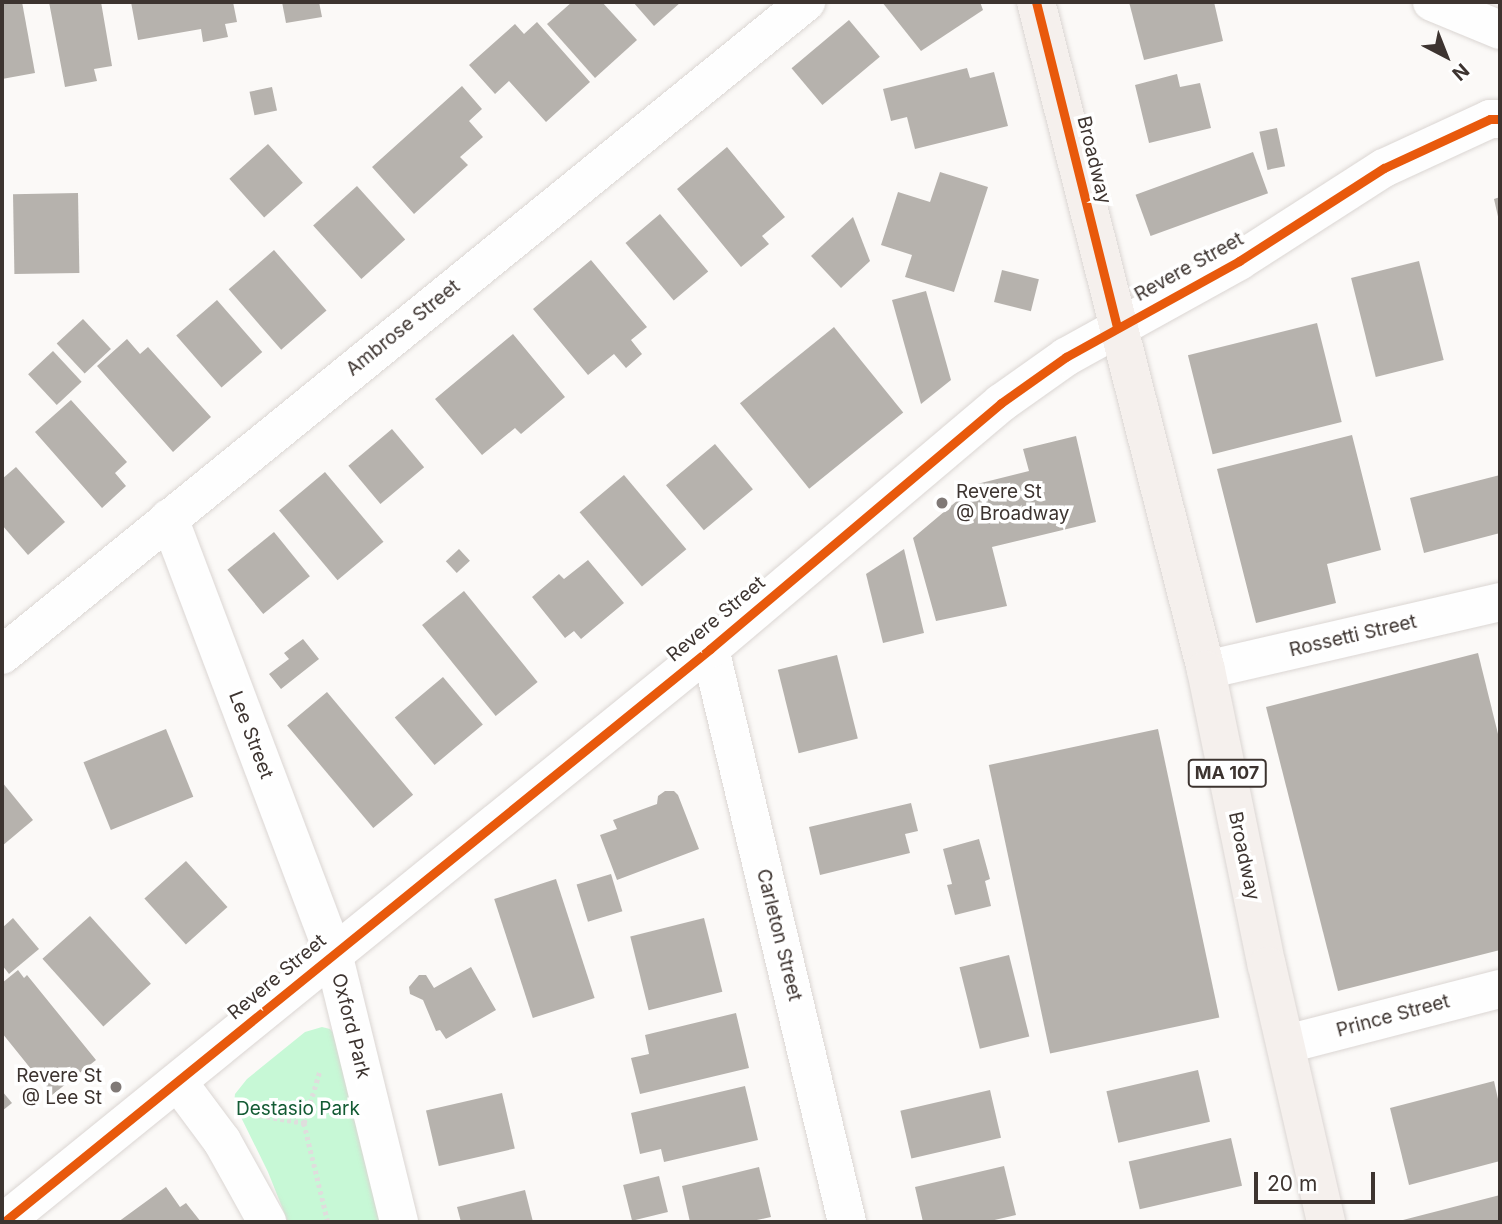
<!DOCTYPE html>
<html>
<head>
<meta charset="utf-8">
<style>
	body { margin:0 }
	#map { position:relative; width:1502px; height:1224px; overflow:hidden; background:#fbf9f7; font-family:Inter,sans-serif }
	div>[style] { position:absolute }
	.green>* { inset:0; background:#c7f8d6 }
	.building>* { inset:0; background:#b6b2ad; transform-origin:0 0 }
	.path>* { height:4.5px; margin-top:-2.25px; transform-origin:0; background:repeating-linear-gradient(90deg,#dfdedd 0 3.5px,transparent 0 7px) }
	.roads { filter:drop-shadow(0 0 2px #dbd6d3) drop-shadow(0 0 2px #dbd6d3) }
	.minor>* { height:38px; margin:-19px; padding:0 19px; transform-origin:19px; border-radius:19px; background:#fefefe }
	.major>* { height:38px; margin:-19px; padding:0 19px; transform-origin:19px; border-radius:19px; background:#f5f0ed }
	.cycleway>* { height:9px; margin:-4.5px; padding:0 4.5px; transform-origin:4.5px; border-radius:4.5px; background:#e8590c }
	.dots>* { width:19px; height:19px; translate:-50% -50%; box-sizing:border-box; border:4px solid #fff; border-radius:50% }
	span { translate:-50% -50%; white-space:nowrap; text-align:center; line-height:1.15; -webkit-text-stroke:7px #fff; paint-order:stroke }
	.shield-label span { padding:2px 5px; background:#fff; border:2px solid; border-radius:5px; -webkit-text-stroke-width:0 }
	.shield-label { font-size:18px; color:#3d3430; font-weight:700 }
	.street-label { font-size:19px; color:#3d3430 }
	.poi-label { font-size:19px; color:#3d3430 }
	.left { translate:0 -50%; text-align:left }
	.right { translate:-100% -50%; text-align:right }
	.park-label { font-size:19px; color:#145b34 }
	.frame { position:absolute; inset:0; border:4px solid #3d3430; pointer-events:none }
	.north { position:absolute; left:1411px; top:21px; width:70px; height:70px; -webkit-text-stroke:5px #fff; paint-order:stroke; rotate:138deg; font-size:19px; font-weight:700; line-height:28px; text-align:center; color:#3d3430 }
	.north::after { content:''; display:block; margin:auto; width:24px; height:32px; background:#3d3430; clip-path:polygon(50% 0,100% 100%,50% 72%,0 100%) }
	.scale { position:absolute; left:1254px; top:1172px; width:121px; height:32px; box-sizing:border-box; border:4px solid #3d3430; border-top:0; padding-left:9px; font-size:21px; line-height:24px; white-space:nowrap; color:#3d3430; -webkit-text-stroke:5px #fff; paint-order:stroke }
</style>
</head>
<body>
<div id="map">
	<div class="green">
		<i style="clip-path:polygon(322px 1027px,330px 1029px,337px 1037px,382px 1222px,288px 1222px,268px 1172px,234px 1103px,235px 1094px,247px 1079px,305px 1032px)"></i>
	</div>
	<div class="building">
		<i style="clip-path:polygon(2px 2px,22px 2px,35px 73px,2px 79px)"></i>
		<i style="clip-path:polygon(49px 2px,101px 2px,112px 66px,94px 69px,97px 81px,65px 87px)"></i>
		<i style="clip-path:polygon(131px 2px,233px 2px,237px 22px,225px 24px,228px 37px,203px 42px,201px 29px,138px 40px)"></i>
		<i style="clip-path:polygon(282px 2px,319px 2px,322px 17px,286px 23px)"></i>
		<i style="clip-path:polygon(572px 2px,602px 2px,637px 40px,595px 78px,547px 24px)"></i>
		<i style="clip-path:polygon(633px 2px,681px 2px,654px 26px)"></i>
		<i style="clip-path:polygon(882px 2px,980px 2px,983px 10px,921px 51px)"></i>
		<i style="clip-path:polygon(1129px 2px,1214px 2px,1223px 41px,1144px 60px)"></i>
		<i style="left:849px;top:20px;width:48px;height:75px;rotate:50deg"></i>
		<i style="clip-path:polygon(537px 22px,590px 82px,546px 122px,509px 81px,495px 94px,469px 65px,515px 24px,524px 34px)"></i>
		<i style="clip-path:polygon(967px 68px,970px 78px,994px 72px,1008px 126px,915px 149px,907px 117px,891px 121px,883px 89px)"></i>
		<i style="clip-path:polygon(1177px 74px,1180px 87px,1200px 83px,1211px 128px,1149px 143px,1135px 85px)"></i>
		<i style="clip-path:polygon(462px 86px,482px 109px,469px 121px,483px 137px,460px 157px,468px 165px,414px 214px,372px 167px)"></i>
		<i style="left:272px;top:87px;width:24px;height:23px;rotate:78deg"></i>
		<i style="left:1277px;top:128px;width:39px;height:18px;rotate:78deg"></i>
		<i style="left:268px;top:144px;width:52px;height:52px;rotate:48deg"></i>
		<i style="clip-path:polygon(727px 147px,785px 217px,762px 236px,769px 244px,741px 267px,677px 189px)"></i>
		<i style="left:1253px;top:152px;width:44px;height:125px;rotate:70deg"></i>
		<i style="clip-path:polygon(940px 172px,988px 187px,954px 292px,905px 277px,912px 255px,881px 245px,898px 192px,930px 202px)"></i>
		<i style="left:357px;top:186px;width:72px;height:59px;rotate:48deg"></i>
		<i style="left:78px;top:193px;width:80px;height:65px;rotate:89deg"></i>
		<i style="clip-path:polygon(1500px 197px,1500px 221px,1499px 221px,1494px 199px)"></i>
		<i style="left:660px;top:214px;width:75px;height:45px;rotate:50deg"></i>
		<i style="clip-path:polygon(853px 217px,870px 261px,841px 288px,811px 256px)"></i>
		<i style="left:274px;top:250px;width:80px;height:60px;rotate:49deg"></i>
		<i style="clip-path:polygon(591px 260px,647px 327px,631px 340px,642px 354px,626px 368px,614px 354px,588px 375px,533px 309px)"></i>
		<i style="left:1419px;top:261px;width:102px;height:70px;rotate:76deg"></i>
		<i style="left:1002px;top:270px;width:38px;height:33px;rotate:14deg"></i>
		<i style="clip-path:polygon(926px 291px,951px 380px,921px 404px,892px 300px)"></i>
		<i style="left:217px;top:300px;width:69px;height:54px;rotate:49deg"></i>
		<i style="left:83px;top:319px;width:41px;height:36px;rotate:47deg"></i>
		<i style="left:1317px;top:323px;width:102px;height:133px;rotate:76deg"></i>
		<i style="left:834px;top:327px;width:110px;height:121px;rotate:51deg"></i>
		<i style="clip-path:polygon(513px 334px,565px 397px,521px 434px,515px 428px,482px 455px,435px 399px)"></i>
		<i style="clip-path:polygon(127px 339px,140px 354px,148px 347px,211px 417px,173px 452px,97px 366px)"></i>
		<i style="left:53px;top:351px;width:42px;height:34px;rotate:47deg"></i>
		<i style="clip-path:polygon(71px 400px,127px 462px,115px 473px,126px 486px,102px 508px,35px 432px)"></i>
		<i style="left:392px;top:429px;width:50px;height:57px;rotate:50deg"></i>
		<i style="clip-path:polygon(1352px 435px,1381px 550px,1327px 564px,1336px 603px,1256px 623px,1217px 469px)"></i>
		<i style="clip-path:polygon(1076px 436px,1096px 522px,992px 547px,1007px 606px,936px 621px,913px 538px,977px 484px,1029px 471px,1023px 449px)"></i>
		<i style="left:715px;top:444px;width:59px;height:64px;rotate:50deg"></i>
		<i style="clip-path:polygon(16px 467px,65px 522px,28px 555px,2px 525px,2px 479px)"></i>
		<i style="left:325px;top:472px;width:91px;height:60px;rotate:50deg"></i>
		<i style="left:624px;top:475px;width:97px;height:58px;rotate:50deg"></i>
		<i style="clip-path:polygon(1500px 475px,1500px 533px,1424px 553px,1410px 498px)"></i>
		<i style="left:274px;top:532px;width:57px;height:60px;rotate:51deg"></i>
		<i style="left:459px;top:549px;width:16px;height:18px;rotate:47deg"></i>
		<i style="clip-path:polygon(904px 549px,924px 633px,883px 643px,866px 574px)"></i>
		<i style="clip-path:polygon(588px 560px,624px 603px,581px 639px,574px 631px,565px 638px,532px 597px,559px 574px,564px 579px)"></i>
		<i style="left:464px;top:591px;width:117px;height:54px;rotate:51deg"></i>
		<i style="clip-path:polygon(303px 639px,319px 659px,281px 689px,269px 674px,289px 659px,284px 653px)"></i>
		<i style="clip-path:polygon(1478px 653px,1500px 742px,1500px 950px,1338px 991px,1266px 707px)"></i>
		<i style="left:837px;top:655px;width:86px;height:61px;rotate:76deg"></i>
		<i style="left:443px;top:677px;width:62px;height:63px;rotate:50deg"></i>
		<i style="left:327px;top:692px;width:134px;height:52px;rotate:50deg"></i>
		<i style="left:166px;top:729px;width:73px;height:89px;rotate:68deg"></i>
		<i style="left:1158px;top:729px;width:295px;height:173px;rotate:78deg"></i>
		<i style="clip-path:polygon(2px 782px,33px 820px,2px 846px)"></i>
		<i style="clip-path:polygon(665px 791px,674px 791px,678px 795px,699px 849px,617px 880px,600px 835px,617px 829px,613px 820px,657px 804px,658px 796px)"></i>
		<i style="clip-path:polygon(911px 803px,918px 831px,905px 834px,910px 853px,820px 875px,809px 827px)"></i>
		<i style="clip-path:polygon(979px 839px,990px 879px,985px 881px,991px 906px,955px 915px,947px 885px,952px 884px,943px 849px)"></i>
		<i style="left:186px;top:861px;width:62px;height:56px;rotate:48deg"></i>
		<i style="left:611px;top:874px;width:39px;height:36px;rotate:73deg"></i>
		<i style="left:556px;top:879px;width:125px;height:65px;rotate:72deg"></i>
		<i style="left:90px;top:916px;width:91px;height:64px;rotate:48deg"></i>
		<i style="clip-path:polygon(13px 918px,39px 949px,9px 974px,2px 965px,2px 928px)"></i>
		<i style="left:704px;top:918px;width:76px;height:76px;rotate:76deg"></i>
		<i style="left:1009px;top:955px;width:84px;height:51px;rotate:76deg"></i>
		<i style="clip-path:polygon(471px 967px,496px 1010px,446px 1039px,440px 1030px,436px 1031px,423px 1000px,410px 994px,409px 987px,419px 975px,426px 975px,434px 988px)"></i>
		<i style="clip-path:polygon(18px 970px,24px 978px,27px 975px,96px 1060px,52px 1095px,2px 1033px,2px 983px)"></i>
		<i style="clip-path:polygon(736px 1013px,749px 1068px,640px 1094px,631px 1058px,649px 1054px,645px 1035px)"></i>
		<i style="left:1198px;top:1070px;width:53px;height:94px;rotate:77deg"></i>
		<i style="clip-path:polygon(1494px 1081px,1500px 1108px,1500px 1161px,1409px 1185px,1390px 1108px)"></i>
		<i style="clip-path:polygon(745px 1086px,758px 1140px,664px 1162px,661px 1149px,640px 1154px,631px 1113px)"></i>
		<i style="left:990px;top:1090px;width:49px;height:92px;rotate:77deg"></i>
		<i style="clip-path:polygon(2px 1091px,12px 1103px,2px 1111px)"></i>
		<i style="left:502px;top:1093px;width:57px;height:78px;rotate:77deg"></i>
		<i style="left:1231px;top:1138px;width:49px;height:105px;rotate:77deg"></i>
		<i style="clip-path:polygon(1004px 1166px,1016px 1215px,986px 1222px,923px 1222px,915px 1187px)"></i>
		<i style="clip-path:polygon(759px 1167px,771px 1217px,747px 1222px,690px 1222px,682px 1186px)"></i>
		<i style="left:659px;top:1176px;width:37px;height:37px;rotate:76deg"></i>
		<i style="clip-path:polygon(166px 1187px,180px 1207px,186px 1203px,201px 1222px,118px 1222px)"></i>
		<i style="clip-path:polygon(525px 1190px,533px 1222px,461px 1222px,457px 1207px)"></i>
		<i style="clip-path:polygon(1500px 1195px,1500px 1222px,1404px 1222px,1403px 1220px)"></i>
	</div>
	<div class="path">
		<i style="left:253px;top:1114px;width:52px;rotate:10deg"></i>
		<i style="left:304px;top:1123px;width:55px;rotate:-73.2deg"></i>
		<i style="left:304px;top:1123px;width:102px;rotate:76.4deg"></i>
	</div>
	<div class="roads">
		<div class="minor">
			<i style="left:1432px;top:2px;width:74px;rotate:22.4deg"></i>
			<i style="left:169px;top:518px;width:465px;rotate:69.3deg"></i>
			<i style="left:333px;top:953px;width:277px;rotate:76.2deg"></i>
			<i style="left:710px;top:649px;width:589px;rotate:76.55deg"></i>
			<i style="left:2px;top:655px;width:1036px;rotate:-39.08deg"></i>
			<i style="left:1206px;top:670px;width:302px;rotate:-13deg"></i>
			<i style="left:1287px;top:1044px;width:220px;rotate:-14.5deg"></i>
			<i style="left:178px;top:1082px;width:74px;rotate:53.3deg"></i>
			<i style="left:222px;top:1141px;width:93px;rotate:60.9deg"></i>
			<i style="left:4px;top:1222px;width:909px;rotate:-39.06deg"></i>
			<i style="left:710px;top:649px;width:381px;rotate:-40.2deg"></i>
			<i style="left:1001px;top:403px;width:80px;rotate:-35.3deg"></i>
			<i style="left:1066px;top:357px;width:198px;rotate:-29deg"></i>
			<i style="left:1239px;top:261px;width:172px;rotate:-32.7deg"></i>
			<i style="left:1384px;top:168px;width:117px;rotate:-24.8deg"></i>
			<i style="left:1490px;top:119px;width:10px"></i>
		</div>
		<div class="major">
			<i style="left:1036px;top:2px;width:689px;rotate:75.72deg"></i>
			<i style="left:1206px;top:670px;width:302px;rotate:78.4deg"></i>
			<i style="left:1267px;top:966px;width:263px;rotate:77deg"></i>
		</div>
	</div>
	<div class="cycleway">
		<i style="left:1036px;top:2px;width:335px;rotate:76deg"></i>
		<i style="left:4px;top:1222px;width:909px;rotate:-39.06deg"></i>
		<i style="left:710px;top:649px;width:381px;rotate:-40.2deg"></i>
		<i style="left:1001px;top:403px;width:80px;rotate:-35.3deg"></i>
		<i style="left:1066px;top:357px;width:198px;rotate:-29deg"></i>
		<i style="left:1239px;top:261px;width:172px;rotate:-32.7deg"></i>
		<i style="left:1384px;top:168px;width:117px;rotate:-24.8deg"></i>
		<i style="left:1490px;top:119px;width:10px"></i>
	</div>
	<div class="dots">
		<i style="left:942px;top:503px;background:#807976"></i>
		<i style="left:116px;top:1087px;background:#807976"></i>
	</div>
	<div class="shield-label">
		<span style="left:1227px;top:773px">MA 107</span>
	</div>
	<div class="street-label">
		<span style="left:1094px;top:160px;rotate:76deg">Broadway</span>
		<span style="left:1189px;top:267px;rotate:-29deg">Revere Street</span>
		<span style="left:403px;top:328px;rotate:-39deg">Ambrose Street</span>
		<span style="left:716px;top:619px;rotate:-40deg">Revere Street</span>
		<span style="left:1353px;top:636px;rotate:-13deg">Rossetti Street</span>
		<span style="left:251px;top:735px;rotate:69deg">Lee Street</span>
		<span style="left:1244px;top:856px;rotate:78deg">Broadway</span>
		<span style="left:779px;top:935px;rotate:76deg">Carleton Street</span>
		<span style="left:277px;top:977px;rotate:-40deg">Revere Street</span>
		<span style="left:1393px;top:1016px;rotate:-15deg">Prince Street</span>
		<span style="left:351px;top:1026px;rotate:76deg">Oxford Park</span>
	</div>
	<div class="poi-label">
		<span class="left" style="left:956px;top:503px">Revere St<br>@ Broadway</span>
		<span class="right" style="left:102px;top:1087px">Revere St<br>@ Lee St</span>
	</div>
	<div class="park-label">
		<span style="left:298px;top:1109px">Destasio Park</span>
	</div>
	<div class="frame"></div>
	<div class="north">N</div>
	<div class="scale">20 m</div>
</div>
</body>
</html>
